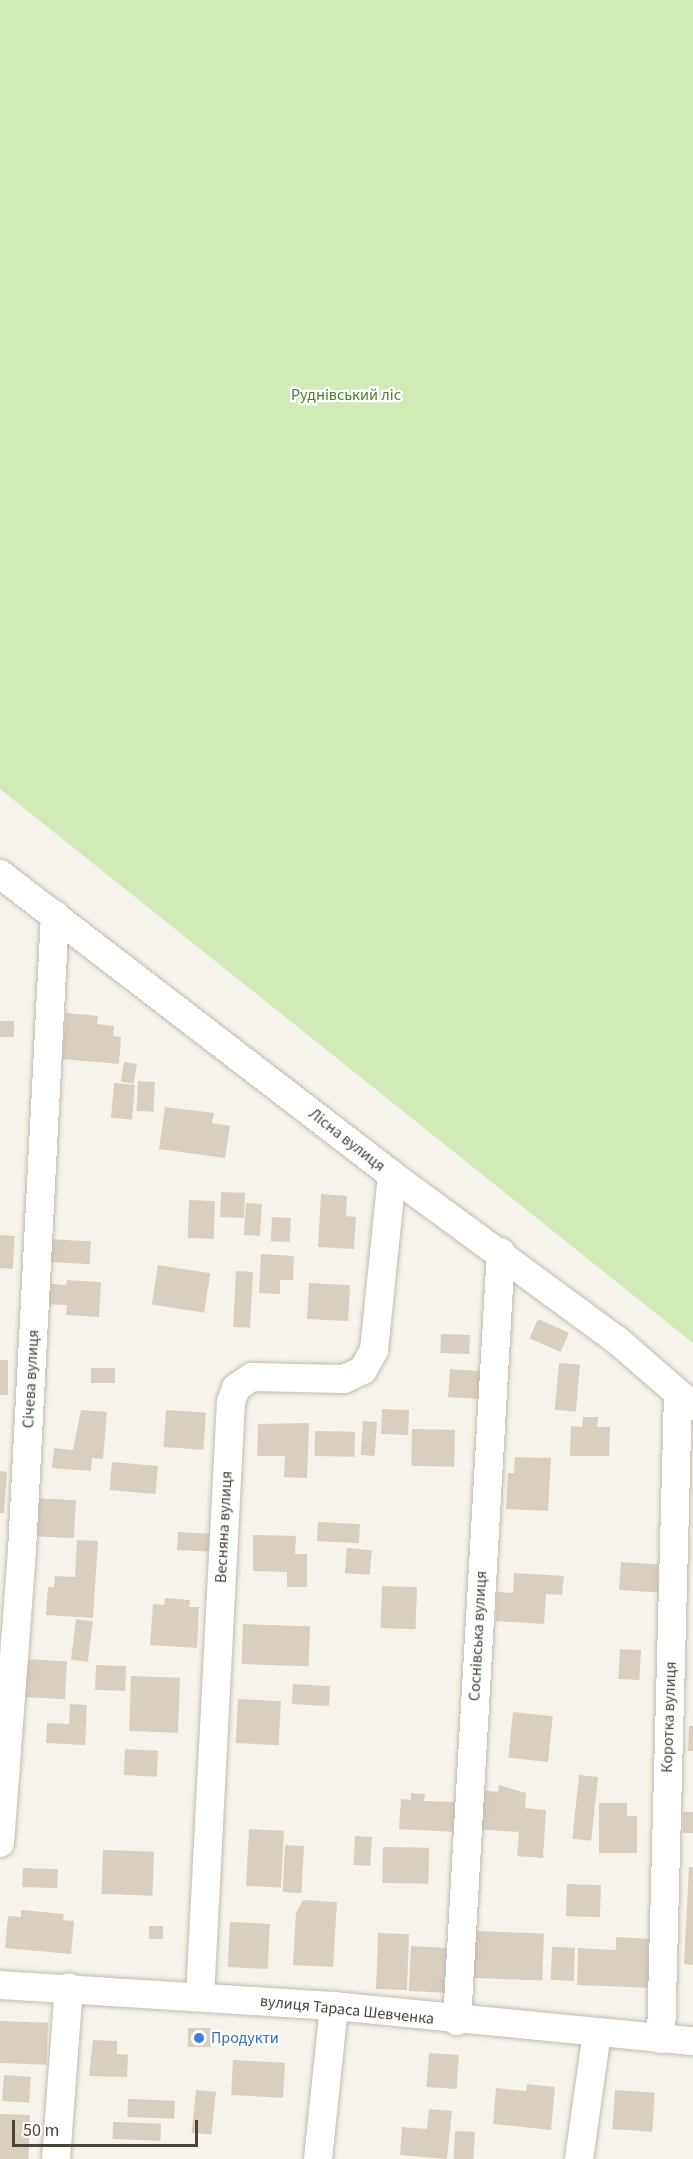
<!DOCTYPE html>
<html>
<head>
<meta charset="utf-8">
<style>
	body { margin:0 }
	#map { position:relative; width:693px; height:2159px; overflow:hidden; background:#f6f3ec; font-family:"Source Sans 3",sans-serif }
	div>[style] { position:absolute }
	.green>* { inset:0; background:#d2eab5 }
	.building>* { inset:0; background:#d8cfc1; transform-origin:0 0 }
	.roads { filter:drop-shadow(0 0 2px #c2bbae) drop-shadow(0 0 2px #c2bbae) }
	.minor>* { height:28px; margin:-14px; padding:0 14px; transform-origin:14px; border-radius:14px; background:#fff }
	.dots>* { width:16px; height:16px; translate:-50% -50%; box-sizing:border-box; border:3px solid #fff; border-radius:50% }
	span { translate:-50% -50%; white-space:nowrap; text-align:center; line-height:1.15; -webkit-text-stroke:4.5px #fff; paint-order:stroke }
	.park-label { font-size:16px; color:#4a7f2a }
	.street-label { font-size:16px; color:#4b4439 }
	.shop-label { font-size:16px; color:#366cbe }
	.left { translate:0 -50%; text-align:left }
	.scale { position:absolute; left:12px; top:2120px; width:186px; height:27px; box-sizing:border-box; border:3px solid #4b4439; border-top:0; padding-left:8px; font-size:18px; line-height:21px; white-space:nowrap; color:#4b4439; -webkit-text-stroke:4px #fff; paint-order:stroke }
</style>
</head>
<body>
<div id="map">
	<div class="green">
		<i style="clip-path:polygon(0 0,693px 0,693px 1343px,0 789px)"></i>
	</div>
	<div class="building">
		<i style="clip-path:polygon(66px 1013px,98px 1016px,97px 1024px,114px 1026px,113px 1036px,121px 1037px,119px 1064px,62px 1059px)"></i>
		<i style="left:0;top:1021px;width:14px;height:16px"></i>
		<i style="left:124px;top:1062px;width:13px;height:20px;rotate:9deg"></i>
		<i style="left:138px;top:1081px;width:17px;height:30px;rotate:3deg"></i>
		<i style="left:114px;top:1083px;width:21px;height:35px;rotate:5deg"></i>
		<i style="clip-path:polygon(165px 1107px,214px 1113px,212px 1123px,230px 1126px,225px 1158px,159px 1149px)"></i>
		<i style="left:221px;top:1192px;width:24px;height:25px;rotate:2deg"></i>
		<i style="clip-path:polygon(321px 1194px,347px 1196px,346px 1216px,356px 1217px,354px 1249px,318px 1247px)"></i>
		<i style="left:189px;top:1200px;width:26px;height:38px;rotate:2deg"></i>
		<i style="left:246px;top:1203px;width:16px;height:32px;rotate:4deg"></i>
		<i style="left:272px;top:1217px;width:19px;height:24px;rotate:3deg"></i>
		<i style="left:0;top:1235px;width:15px;height:33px;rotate:4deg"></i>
		<i style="left:48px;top:1239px;width:43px;height:23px;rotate:3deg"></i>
		<i style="clip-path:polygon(261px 1254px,294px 1256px,293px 1280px,280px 1280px,280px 1294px,259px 1293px)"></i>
		<i style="left:158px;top:1265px;width:53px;height:40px;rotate:9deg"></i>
		<i style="left:236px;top:1271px;width:17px;height:56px;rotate:3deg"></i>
		<i style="clip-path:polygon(67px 1280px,101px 1282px,99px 1317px,66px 1315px,67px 1305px,43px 1304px,44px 1283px,66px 1285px)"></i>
		<i style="left:309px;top:1283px;width:41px;height:36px;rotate:3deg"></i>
		<i style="left:538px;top:1319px;width:34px;height:21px;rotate:24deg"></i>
		<i style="left:441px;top:1334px;width:29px;height:19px;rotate:2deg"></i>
		<i style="left:0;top:1360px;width:8px;height:35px"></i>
		<i style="left:559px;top:1363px;width:21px;height:47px;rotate:5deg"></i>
		<i style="left:91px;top:1368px;width:24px;height:15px"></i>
		<i style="left:450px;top:1369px;width:31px;height:28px;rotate:4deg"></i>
		<i style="left:382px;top:1409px;width:27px;height:25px;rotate:2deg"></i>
		<i style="clip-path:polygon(81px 1410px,107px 1412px,103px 1459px,92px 1458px,91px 1471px,52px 1468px,54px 1448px,73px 1450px)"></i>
		<i style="left:166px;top:1410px;width:40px;height:37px;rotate:4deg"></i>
		<i style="clip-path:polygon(583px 1417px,598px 1417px,597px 1427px,610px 1427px,609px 1456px,570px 1456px,571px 1426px,582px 1427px)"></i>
		<i style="left:363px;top:1421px;width:14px;height:34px;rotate:4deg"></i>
		<i style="clip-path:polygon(309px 1423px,307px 1478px,284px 1477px,285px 1456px,257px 1456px,258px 1424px)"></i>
		<i style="left:412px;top:1429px;width:43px;height:37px;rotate:1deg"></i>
		<i style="left:315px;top:1431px;width:40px;height:25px;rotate:1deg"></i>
		<i style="clip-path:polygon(515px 1457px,551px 1458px,548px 1511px,506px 1509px,508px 1473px,514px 1473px)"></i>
		<i style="left:112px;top:1462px;width:46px;height:28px;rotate:5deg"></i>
		<i style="clip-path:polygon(0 1471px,7px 1472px,4px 1513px,0 1513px)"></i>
		<i style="left:34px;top:1498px;width:42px;height:38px;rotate:3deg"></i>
		<i style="left:318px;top:1522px;width:42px;height:19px;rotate:3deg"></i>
		<i style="left:178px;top:1532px;width:36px;height:18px;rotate:3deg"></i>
		<i style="clip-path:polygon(253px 1535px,296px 1536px,295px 1554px,307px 1554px,307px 1587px,287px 1587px,287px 1572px,253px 1571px)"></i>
		<i style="clip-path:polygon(77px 1540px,98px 1541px,93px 1618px,46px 1615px,48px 1587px,54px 1587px,55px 1576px,75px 1577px)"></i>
		<i style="left:347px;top:1548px;width:25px;height:25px;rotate:5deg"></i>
		<i style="left:621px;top:1562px;width:42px;height:28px;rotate:4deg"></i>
		<i style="clip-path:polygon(514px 1573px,564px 1576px,562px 1595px,546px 1594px,544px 1624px,496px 1621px,497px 1592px,513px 1593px)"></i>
		<i style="left:382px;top:1586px;width:35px;height:42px;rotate:2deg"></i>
		<i style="clip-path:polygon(165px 1598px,190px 1600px,189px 1607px,199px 1607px,197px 1648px,150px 1645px,153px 1604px,164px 1605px)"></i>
		<i style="left:76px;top:1619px;width:17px;height:41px;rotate:7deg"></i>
		<i style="left:243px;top:1624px;width:67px;height:40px;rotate:2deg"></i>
		<i style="left:620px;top:1649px;width:21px;height:30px;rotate:3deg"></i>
		<i style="left:24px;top:1659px;width:43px;height:38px;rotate:3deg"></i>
		<i style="left:96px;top:1665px;width:30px;height:25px;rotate:2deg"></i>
		<i style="left:131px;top:1676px;width:49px;height:55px;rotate:2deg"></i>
		<i style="left:293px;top:1684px;width:37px;height:20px;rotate:3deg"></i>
		<i style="left:238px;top:1699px;width:43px;height:44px;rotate:3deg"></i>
		<i style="clip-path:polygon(70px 1704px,87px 1705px,85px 1745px,46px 1743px,47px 1723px,69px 1724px)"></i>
		<i style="left:513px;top:1712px;width:40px;height:46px;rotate:6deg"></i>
		<i style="clip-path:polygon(689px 1726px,693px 1726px,693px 1751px,688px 1751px)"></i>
		<i style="left:125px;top:1749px;width:33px;height:26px;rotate:3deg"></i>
		<i style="left:579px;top:1775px;width:19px;height:64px;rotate:6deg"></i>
		<i style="clip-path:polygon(499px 1785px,526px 1793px,525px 1808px,546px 1810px,543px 1858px,517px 1856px,519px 1832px,474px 1829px,477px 1790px,498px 1792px)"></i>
		<i style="clip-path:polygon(411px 1793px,425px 1794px,424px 1801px,456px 1802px,454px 1832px,399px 1829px,401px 1799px,411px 1800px)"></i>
		<i style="clip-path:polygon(599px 1803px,627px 1803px,627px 1816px,637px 1816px,637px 1853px,599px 1853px)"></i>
		<i style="left:683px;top:1812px;width:10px;height:21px"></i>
		<i style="left:249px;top:1829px;width:35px;height:57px;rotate:3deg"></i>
		<i style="left:355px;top:1836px;width:17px;height:29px;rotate:3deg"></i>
		<i style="left:285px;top:1845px;width:19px;height:47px;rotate:3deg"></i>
		<i style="left:383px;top:1847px;width:46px;height:36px;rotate:1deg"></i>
		<i style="left:103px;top:1850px;width:51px;height:44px;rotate:2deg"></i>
		<i style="clip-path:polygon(689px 1867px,693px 1867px,693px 1965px,684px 1964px)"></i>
		<i style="left:23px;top:1868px;width:35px;height:19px;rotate:2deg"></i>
		<i style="left:567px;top:1884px;width:34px;height:32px;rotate:2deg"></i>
		<i style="clip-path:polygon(303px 1900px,337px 1902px,333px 1967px,293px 1965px,296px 1913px)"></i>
		<i style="clip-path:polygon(21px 1910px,64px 1914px,63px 1920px,74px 1921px,71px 1954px,5px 1948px,8px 1916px,21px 1917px)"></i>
		<i style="left:230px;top:1922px;width:40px;height:45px;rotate:3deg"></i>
		<i style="left:149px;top:1926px;width:14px;height:13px"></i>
		<i style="left:474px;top:1931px;width:70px;height:47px;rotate:2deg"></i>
		<i style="left:378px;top:1933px;width:31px;height:56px;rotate:2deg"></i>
		<i style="clip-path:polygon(616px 1937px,653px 1939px,651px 1988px,577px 1985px,578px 1948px,616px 1950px)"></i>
		<i style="left:411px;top:1946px;width:41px;height:45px;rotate:3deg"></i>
		<i style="left:552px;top:1947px;width:23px;height:33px;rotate:2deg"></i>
		<i style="left:0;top:2021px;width:48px;height:42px;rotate:2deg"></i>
		<i style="left:188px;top:2028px;width:23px;height:19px"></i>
		<i style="clip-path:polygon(93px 2040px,117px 2041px,117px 2054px,128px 2055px,127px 2077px,89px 2076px)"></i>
		<i style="left:429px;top:2053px;width:30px;height:34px;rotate:4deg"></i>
		<i style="left:233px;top:2060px;width:52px;height:35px;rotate:3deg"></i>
		<i style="left:4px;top:2075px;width:27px;height:26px;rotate:4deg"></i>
		<i style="clip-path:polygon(527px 2084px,555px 2087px,551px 2130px,493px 2124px,496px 2088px,526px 2091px)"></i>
		<i style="left:196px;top:2090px;width:20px;height:43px;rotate:6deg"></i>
		<i style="left:615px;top:2090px;width:40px;height:39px;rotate:4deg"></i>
		<i style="left:128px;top:2099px;width:47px;height:18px;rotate:2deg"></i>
		<i style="clip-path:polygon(429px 2109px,452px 2111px,447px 2159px,400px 2155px,402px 2127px,427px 2129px)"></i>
		<i style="left:0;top:2114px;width:30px;height:45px;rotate:2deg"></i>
		<i style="left:113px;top:2122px;width:48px;height:17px;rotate:2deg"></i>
		<i style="left:455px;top:2131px;width:20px;height:28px;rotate:3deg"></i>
	</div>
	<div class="roads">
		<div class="minor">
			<i style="left:0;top:874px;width:494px;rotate:37.5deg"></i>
			<i style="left:392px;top:1175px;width:279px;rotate:36.3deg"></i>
			<i style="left:617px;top:1340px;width:101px;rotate:41deg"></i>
			<i style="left:0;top:1843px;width:293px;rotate:-85.7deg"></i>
			<i style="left:22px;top:1551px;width:637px;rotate:-87.03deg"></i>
			<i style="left:0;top:1985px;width:335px;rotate:3.6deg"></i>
			<i style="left:334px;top:2006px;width:361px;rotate:5.6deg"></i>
			<i style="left:200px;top:1997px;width:596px;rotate:-87.02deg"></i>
			<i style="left:231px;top:1402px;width:15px;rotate:-70deg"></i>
			<i style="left:236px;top:1388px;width:19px;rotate:-35deg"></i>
			<i style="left:252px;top:1377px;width:92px;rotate:1.2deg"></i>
			<i style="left:344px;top:1379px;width:21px;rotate:-25deg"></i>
			<i style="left:363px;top:1370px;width:23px;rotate:-61deg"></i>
			<i style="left:374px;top:1350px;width:176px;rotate:-84.1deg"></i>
			<i style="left:457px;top:2021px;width:770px;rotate:-86.73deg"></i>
			<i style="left:661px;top:2039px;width:644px;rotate:-88.49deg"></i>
			<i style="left:56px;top:2159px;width:172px;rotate:-85.7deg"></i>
			<i style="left:318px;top:2159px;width:154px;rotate:-84deg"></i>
			<i style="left:579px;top:2159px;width:127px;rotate:-81.9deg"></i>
		</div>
	</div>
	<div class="dots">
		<i style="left:199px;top:2038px;background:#3f7fe0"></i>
	</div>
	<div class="park-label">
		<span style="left:346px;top:395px">Руднівський ліс</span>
	</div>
	<div class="street-label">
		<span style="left:347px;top:1140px;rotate:38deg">Лісна вулиця</span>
		<span style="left:31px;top:1379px;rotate:-87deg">Січева вулиця</span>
		<span style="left:224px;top:1527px;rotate:-87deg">Весняна вулиця</span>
		<span style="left:478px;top:1636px;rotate:-87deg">Соснівська вулиця</span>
		<span style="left:669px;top:1717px;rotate:-88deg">Коротка вулиця</span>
		<span style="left:347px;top:2010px;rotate:6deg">вулиця Тараса Шевченка</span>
	</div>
	<div class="shop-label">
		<span class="left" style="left:211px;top:2038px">Продукти</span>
	</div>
	<div class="scale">50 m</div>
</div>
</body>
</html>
